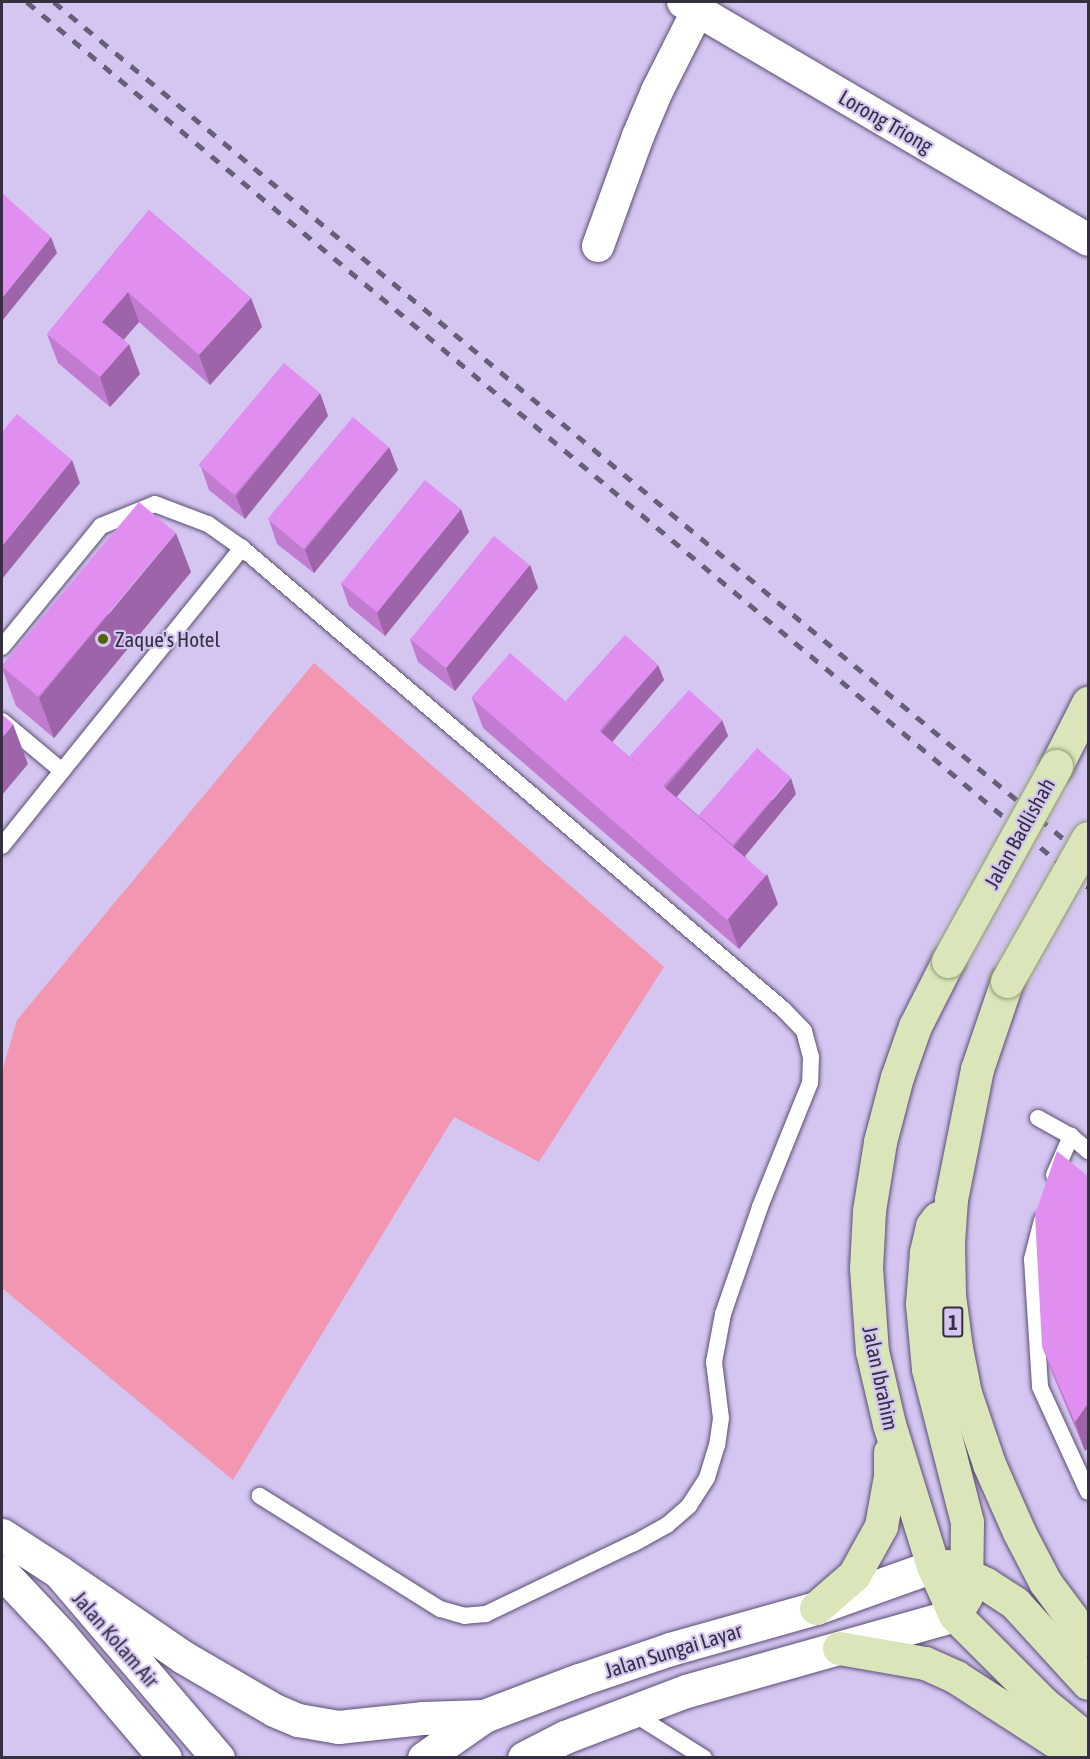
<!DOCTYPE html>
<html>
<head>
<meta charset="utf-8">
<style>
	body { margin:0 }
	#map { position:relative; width:1090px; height:1759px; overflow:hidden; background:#d4c5f1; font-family:"Asap Condensed",sans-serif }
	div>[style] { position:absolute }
	.green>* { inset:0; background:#f296b2 }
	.roads { filter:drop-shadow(0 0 2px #5b4e73) drop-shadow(0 0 2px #5b4e73) }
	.lane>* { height:16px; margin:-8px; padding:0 8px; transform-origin:8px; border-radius:8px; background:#fff }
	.street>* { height:32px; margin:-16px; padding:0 16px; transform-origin:16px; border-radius:16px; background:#fff }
	.secondary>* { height:33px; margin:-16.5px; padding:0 16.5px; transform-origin:16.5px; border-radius:16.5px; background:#fff }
	.primary>* { height:33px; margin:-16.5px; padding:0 16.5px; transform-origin:16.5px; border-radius:16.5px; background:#dae6b9 }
	.rail>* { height:4.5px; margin-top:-2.25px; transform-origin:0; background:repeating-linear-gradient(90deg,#675e78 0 10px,transparent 0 20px) }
	.bridges { filter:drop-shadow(0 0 2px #919c71) drop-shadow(0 0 2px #919c71) }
	.primary-bridge>* { height:33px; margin:-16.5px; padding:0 16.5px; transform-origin:16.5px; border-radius:16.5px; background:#dae6b9 }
	.wall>* { inset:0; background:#c17bcf }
	.shaded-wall>* { inset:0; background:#9d64a9 }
	.building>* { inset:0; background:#e08ff1; transform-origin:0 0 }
	.dots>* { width:16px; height:16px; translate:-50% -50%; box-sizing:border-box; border:3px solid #d4c5f1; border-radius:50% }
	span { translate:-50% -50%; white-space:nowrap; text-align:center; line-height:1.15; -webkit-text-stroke:4.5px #d4c5f1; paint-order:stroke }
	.shield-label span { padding:2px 4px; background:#d4c5f1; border:2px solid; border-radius:4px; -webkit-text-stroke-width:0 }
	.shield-label { font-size:20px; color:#352f40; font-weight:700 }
	.street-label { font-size:21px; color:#352f40 }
	.poi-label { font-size:21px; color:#352f40 }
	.left { translate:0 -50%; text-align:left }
	.frame { position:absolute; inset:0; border:3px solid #352f40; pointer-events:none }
</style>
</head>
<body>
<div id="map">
	<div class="green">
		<i style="clip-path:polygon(314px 663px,664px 967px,539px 1162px,454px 1117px,233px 1480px,2px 1288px,2px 1072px,17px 1020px)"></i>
	</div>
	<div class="roads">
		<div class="lane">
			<i style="left:2px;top:647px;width:156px;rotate:-50.7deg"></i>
			<i style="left:101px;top:526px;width:58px;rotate:-22.2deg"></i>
			<i style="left:155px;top:504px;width:57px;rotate:20.7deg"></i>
			<i style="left:208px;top:524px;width:42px;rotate:35.2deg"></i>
			<i style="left:242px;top:548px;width:711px;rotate:40.44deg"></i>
			<i style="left:783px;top:1009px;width:30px;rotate:46deg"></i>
			<i style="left:804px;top:1031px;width:27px;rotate:75deg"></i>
			<i style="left:811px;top:1057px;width:26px;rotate:92deg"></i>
			<i style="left:810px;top:1083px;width:134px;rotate:112deg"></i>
			<i style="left:760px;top:1207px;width:113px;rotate:109.1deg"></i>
			<i style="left:723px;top:1314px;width:49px;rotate:100.6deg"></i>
			<i style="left:714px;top:1362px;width:56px;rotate:82.9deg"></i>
			<i style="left:721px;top:1418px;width:27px;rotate:98deg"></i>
			<i style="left:717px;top:1445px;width:34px;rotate:107deg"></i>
			<i style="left:707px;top:1478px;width:33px;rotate:123deg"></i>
			<i style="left:689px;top:1506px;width:29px;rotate:139deg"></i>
			<i style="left:667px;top:1525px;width:38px;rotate:151deg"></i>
			<i style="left:634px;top:1543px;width:164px;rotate:154.4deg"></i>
			<i style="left:486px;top:1614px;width:21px;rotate:175deg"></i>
			<i style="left:465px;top:1616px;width:26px;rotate:-164deg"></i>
			<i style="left:440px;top:1609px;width:213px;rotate:-147.9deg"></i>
			<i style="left:2px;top:721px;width:78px;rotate:39.8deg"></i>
			<i style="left:62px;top:771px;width:96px;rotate:128.7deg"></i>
			<i style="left:62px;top:771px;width:287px;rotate:-51.1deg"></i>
			<i style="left:1038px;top:1118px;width:38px;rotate:29deg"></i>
			<i style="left:1071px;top:1136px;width:23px;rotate:41deg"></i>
			<i style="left:1054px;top:1175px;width:43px;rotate:-66.4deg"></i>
			<i style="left:1042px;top:1220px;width:40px;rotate:104.4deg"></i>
			<i style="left:1032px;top:1259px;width:128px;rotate:86.4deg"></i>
			<i style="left:1040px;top:1387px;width:115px;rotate:65.4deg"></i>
			<i style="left:631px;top:1712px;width:86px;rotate:32.2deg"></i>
		</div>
		<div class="street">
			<i style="left:683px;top:2px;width:470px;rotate:30.4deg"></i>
			<i style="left:598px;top:246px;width:117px;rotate:-70deg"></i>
			<i style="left:638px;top:136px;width:49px;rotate:-67.1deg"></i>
			<i style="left:657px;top:91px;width:91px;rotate:-63.2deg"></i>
		</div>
		<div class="secondary">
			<i style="left:2px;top:1535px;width:68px;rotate:33deg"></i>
			<i style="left:59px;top:1572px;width:245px;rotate:49.5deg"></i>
			<i style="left:2px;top:1572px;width:85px;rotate:46.9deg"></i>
			<i style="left:60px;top:1634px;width:162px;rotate:49.7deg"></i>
			<i style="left:59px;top:1572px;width:150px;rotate:34.4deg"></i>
			<i style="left:183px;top:1657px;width:105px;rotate:30.2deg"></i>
			<i style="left:274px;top:1710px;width:26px;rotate:23deg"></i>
			<i style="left:298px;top:1720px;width:41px;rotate:9.9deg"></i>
			<i style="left:338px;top:1727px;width:84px;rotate:-6.1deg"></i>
			<i style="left:422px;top:1718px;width:62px;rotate:-1.8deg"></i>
			<i style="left:424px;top:1758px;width:73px;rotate:-35deg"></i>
			<i style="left:484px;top:1716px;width:102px;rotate:-20.8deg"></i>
			<i style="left:579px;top:1680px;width:96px;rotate:-18.8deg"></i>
			<i style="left:670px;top:1649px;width:152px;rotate:-15.7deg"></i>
			<i style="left:816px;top:1608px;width:124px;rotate:-19.7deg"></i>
			<i style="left:524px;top:1758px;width:46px;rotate:-27.1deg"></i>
			<i style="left:565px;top:1737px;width:129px;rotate:-20.8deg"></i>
			<i style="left:686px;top:1691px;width:280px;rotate:-15.8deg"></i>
		</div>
		<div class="primary">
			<i style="left:1056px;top:766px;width:71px;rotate:-63.1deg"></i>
			<i style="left:948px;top:961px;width:73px;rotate:116.9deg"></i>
			<i style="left:915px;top:1026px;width:54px;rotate:109.4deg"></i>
			<i style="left:897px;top:1077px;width:67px;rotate:104.7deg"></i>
			<i style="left:880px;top:1142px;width:70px;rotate:99.1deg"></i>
			<i style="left:869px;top:1211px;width:57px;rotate:93deg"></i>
			<i style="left:866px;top:1268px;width:83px;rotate:85.9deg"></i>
			<i style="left:872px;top:1351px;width:75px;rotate:76.9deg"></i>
			<i style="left:889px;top:1424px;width:149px;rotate:72.8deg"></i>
			<i style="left:933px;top:1566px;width:54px;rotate:65.8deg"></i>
			<i style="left:955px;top:1615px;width:124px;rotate:45deg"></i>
			<i style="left:1043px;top:1703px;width:58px;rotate:39.4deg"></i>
			<i style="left:1007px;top:981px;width:93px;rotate:108.8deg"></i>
			<i style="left:977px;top:1069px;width:133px;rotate:101.3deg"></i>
			<i style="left:951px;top:1199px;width:44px;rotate:93.9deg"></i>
			<i style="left:948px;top:1243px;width:52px;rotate:88.9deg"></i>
			<i style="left:949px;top:1295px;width:53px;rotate:82.5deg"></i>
			<i style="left:956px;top:1348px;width:46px;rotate:78.7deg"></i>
			<i style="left:965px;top:1393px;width:75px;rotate:71.3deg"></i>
			<i style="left:989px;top:1464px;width:74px;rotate:66.2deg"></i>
			<i style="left:1019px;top:1532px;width:56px;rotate:62.5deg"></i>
			<i style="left:1045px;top:1582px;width:72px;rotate:53.4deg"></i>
			<i style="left:938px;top:1218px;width:10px;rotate:127deg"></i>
			<i style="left:932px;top:1226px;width:28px;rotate:103deg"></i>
			<i style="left:926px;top:1253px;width:51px;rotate:94.5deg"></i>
			<i style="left:922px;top:1304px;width:65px;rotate:84.7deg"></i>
			<i style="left:928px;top:1369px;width:158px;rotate:75.7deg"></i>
			<i style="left:967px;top:1522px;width:74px;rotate:90.8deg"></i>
			<i style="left:966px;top:1596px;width:22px;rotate:120deg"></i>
			<i style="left:947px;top:1566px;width:43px;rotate:24.8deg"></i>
			<i style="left:986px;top:1584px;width:35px;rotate:33deg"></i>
			<i style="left:1015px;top:1603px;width:108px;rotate:47.6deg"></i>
			<i style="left:816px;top:1608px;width:50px;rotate:-41deg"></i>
			<i style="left:854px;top:1575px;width:56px;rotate:-61.1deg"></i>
			<i style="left:881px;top:1526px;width:51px;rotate:-79.8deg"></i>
			<i style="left:890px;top:1476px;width:24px;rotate:-90deg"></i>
			<i style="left:839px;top:1648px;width:87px;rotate:9.9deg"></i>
			<i style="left:925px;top:1663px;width:34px;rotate:24deg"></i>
			<i style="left:956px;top:1677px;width:138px;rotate:32.9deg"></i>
		</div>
	</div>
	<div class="rail">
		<i style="left:27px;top:2px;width:1382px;rotate:39.83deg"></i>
		<i style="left:54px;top:2px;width:1343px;rotate:39.65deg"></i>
	</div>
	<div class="bridges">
		<div class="primary-bridge">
			<i style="left:948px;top:961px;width:223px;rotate:-61deg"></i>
			<i style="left:1007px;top:981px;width:164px;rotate:-60.5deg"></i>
		</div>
	</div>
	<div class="wall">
		<i style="clip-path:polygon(149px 210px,251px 298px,262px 327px,210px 385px,139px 322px,123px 340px,140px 374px,110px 407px,58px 363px,47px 334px)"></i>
		<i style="clip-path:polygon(320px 393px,328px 416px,245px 519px,209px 490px,201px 467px)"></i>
		<i style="clip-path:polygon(389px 447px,398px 470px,314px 573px,277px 544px,269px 520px)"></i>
		<i style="clip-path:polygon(469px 532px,385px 636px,349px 606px,341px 583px)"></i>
		<i style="clip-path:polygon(530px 565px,538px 588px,455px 691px,418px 662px,410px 639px)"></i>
		<i style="clip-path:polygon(191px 572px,54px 738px,16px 706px,2px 668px)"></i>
		<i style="clip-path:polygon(658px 665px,664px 680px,612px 742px,632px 759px,722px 720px,728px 736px,677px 797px,700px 817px,796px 794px,745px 856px,778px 904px,739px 949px,483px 728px,472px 698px,568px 703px)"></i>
		<i style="clip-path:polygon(1089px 1177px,1089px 1447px,1085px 1451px,1053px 1375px,1042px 1346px)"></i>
	</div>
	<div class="shaded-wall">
		<i style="clip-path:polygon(51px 237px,57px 253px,2px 321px,2px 298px)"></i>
		<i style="clip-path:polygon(128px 292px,139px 322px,113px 352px,102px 322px)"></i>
		<i style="clip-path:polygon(251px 298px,262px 327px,210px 385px,199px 355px)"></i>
		<i style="clip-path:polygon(129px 344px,140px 374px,110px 407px,100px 377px)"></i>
		<i style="clip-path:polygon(320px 393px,328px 416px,245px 519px,236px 496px)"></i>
		<i style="clip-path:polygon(389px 447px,398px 470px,314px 573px,305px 550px)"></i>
		<i style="clip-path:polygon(72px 460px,80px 483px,2px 579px,2px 546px)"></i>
		<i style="clip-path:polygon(461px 509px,469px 532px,385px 636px,377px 613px)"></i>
		<i style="clip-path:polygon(176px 533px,191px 572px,54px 738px,39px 698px)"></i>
		<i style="clip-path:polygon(530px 565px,538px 588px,455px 691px,446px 668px)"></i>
		<i style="clip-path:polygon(658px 665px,664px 680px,603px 753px,597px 737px)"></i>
		<i style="clip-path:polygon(722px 720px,728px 736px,667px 808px,662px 792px)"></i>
		<i style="clip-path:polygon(13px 724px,28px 764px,2px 795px,2px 738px)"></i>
		<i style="clip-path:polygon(791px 778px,796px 794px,736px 867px,730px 851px)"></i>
		<i style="clip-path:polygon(767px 874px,778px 904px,739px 949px,728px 919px)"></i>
		<i style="clip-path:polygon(1089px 1402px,1089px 1447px,1085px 1451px,1075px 1422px)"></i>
	</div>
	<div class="building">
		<i style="clip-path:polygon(2px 193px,51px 237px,2px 298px)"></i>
		<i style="clip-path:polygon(149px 210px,251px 298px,199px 355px,128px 292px,102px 322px,129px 344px,100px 377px,47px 334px)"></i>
		<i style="left:284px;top:363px;width:47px;height:133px;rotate:40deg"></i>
		<i style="clip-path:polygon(17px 414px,72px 460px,2px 546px,2px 432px)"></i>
		<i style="left:353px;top:417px;width:47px;height:133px;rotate:40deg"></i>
		<i style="left:425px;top:480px;width:46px;height:133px;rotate:39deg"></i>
		<i style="left:139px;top:502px;width:48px;height:214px;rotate:40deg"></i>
		<i style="left:494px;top:536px;width:46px;height:133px;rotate:39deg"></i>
		<i style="left:625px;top:635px;width:45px;height:89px;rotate:42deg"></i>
		<i style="left:510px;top:653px;width:339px;height:59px;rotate:41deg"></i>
		<i style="left:689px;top:690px;width:45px;height:89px;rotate:42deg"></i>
		<i style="clip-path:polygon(2px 714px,13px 724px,2px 738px)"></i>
		<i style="left:757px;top:748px;width:45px;height:89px;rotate:41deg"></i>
		<i style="clip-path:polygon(1057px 1151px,1089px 1177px,1089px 1402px,1075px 1422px,1042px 1346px,1035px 1215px)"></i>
	</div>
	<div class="dots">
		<i style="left:103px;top:639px;background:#526207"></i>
	</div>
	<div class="shield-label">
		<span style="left:953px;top:1322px">1</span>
	</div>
	<div class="street-label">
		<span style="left:886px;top:121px;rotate:30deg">Lorong Triong</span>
		<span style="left:1019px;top:833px;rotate:-61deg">Jalan Badlishah</span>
		<span style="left:881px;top:1378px;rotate:78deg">Jalan Ibrahim</span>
		<span style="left:116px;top:1639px;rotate:49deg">Jalan Kolam Air</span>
		<span style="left:673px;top:1650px;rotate:-17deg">Jalan Sungai Layar</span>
	</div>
	<div class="poi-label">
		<span class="left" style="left:115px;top:639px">Zaque's Hotel</span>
	</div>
	<div class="frame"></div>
</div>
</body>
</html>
